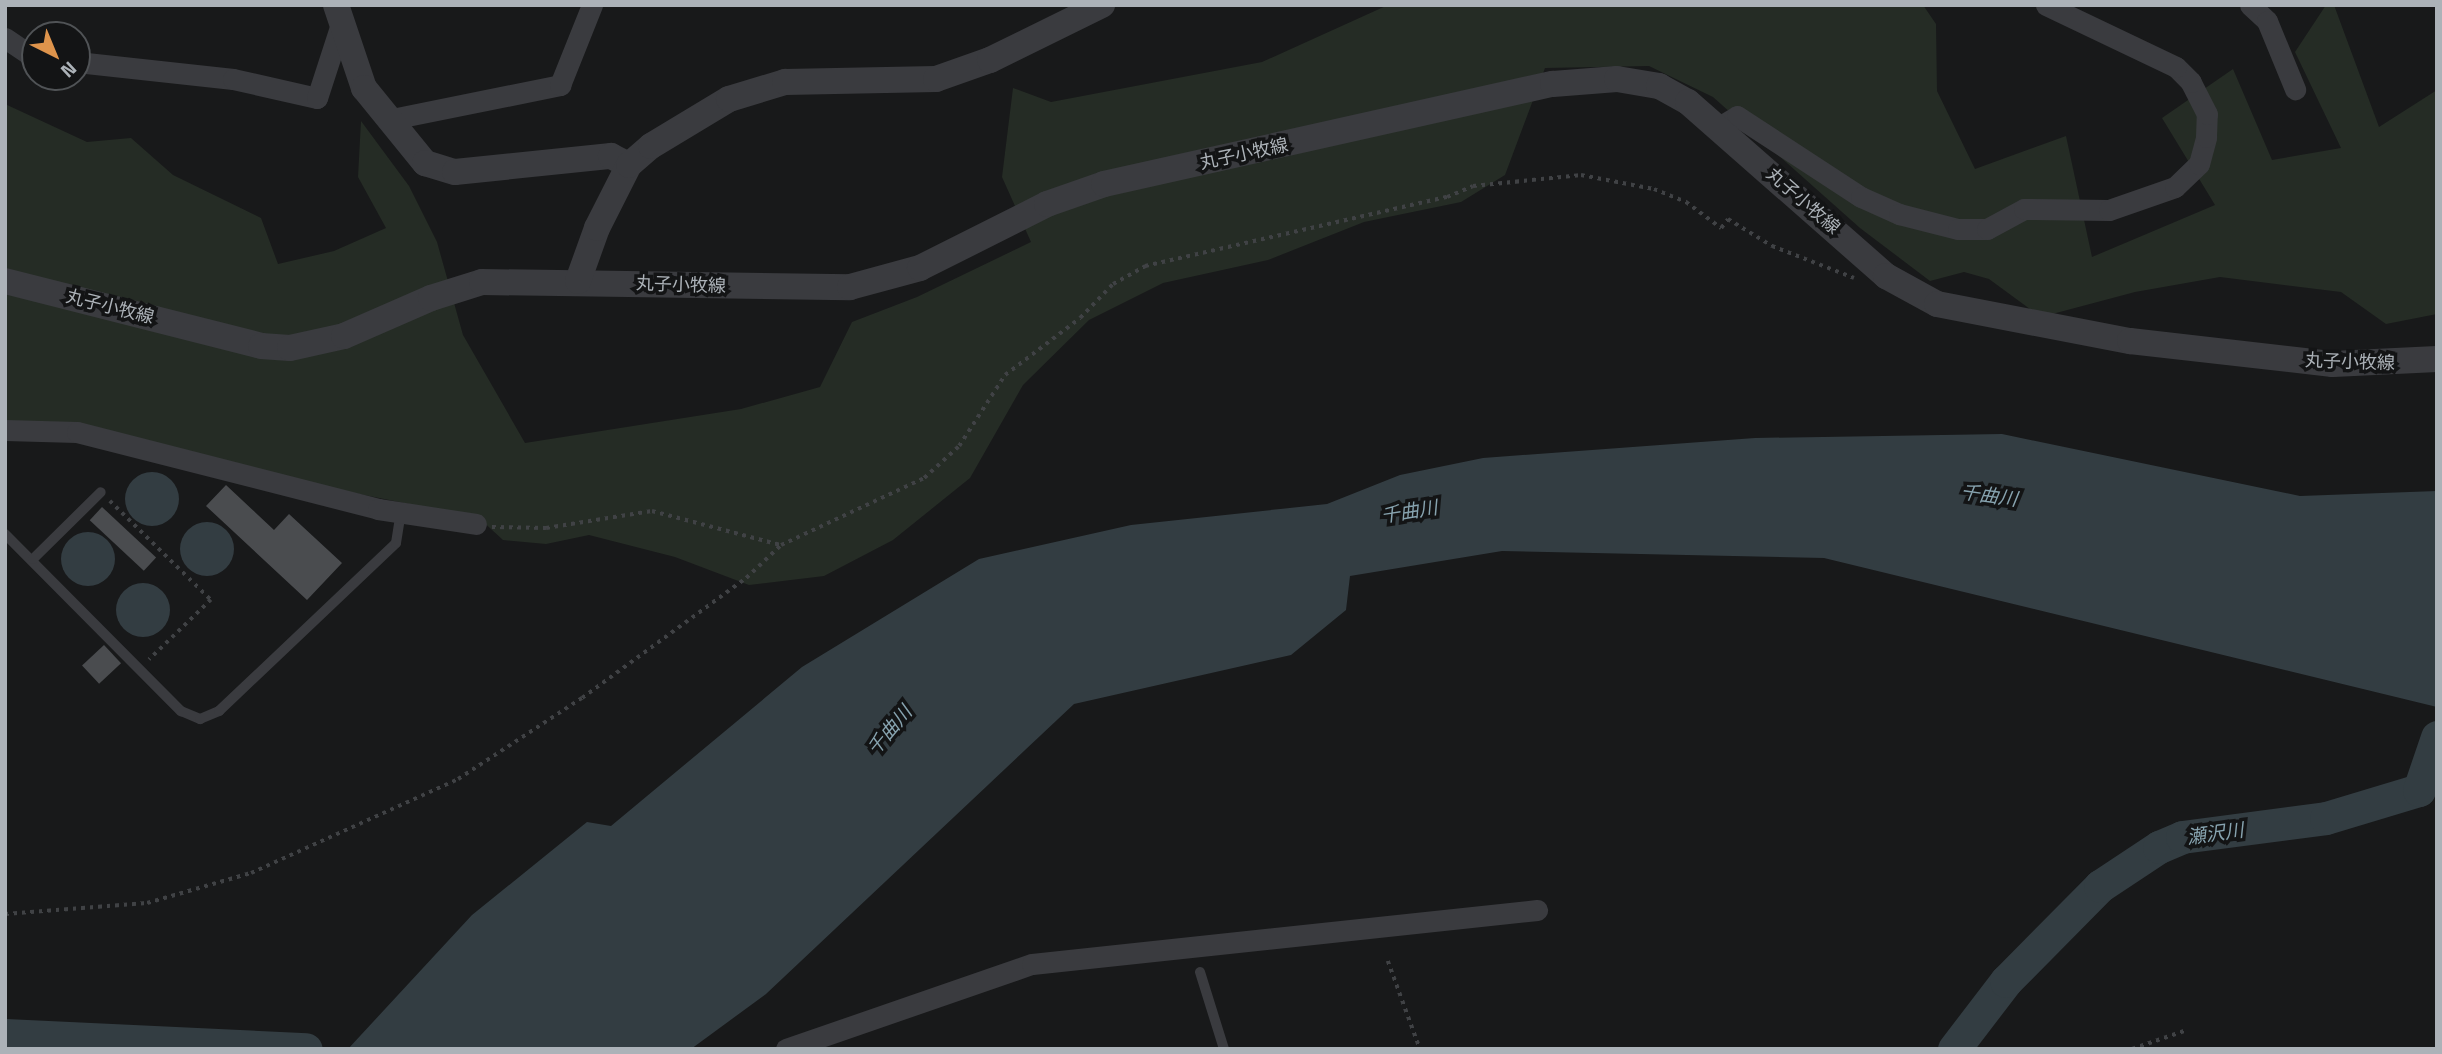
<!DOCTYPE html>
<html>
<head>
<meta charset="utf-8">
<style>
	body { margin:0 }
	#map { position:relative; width:2442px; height:1054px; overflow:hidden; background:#18191a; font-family:"Titillium Web","Noto Sans JP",sans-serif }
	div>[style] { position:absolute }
	.green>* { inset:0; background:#252c25 }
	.water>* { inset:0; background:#333d42 }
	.round { border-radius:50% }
	.river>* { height:33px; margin:-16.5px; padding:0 16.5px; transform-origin:16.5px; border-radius:16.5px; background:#333d42 }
	.building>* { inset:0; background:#4a4c4f; transform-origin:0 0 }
	.path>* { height:3.5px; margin-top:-1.75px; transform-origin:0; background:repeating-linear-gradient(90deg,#404245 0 3.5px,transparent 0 8.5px) }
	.service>* { height:10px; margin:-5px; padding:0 5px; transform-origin:5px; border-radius:5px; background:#3a3b3f }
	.minor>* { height:21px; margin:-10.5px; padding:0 10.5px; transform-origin:10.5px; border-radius:10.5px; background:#3a3b3f }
	.tertiary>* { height:26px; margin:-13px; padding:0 13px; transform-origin:13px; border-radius:13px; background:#3a3b3f }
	span { translate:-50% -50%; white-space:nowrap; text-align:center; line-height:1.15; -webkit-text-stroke:7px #131415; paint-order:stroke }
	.street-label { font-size:18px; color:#acb2b8 }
	.water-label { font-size:19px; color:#87a3af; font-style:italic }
	.frame { position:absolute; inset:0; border:7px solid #acb2b8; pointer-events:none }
	.north { position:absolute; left:21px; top:21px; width:70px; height:70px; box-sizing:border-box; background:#131415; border:2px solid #505356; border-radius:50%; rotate:137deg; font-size:19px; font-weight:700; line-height:28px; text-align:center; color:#acb2b8 }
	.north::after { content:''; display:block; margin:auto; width:24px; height:32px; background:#de944c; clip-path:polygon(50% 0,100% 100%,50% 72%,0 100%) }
</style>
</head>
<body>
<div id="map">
	<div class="green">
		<i style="clip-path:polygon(1388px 5px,1923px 5px,1936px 24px,1937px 91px,1975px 169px,2066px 136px,2092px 257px,2215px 205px,2162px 118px,2233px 69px,2272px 160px,2341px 148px,2295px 52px,2326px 5px,2334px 5px,2379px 127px,2437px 90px,2437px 314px,2386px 324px,2341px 292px,2220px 277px,2135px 292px,2041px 317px,1989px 279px,1964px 272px,1930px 281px,1860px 228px,1713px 97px,1649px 66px,1545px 68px,1505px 175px,1461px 202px,1364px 222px,1268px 260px,1163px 283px,1089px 320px,1023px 385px,970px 478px,893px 540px,824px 576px,749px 585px,675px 557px,589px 535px,546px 544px,503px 540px,479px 518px,5px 423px,5px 104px,87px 142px,131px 138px,173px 175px,261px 218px,278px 264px,334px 251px,386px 228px,358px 177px,361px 121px,409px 186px,437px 242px,463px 335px,525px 443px,741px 409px,820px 387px,852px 322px,917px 297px,1031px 242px,1002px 177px,1013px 88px,1051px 102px,1262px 62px)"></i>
	</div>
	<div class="water">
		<i style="clip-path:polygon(2002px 434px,2300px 496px,2437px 491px,2437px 707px,1824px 558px,1502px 551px,1350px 576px,1346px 610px,1291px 655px,1074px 704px,766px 994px,691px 1049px,348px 1049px,472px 915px,587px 822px,611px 826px,802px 667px,979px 559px,1131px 525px,1327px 504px,1400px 475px,1483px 458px,1755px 438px)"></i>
		<i class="round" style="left:125px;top:472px;width:54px;height:54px"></i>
		<i class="round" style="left:180px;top:522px;width:54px;height:54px"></i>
		<i class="round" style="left:61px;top:532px;width:54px;height:54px"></i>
		<i class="round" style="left:116px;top:583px;width:54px;height:54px"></i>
	</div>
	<div class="river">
		<i style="left:5px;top:1035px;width:301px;rotate:2.7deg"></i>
		<i style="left:1954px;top:1049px;width:86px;rotate:-52.6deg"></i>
		<i style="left:2006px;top:981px;width:134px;rotate:-45.3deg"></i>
		<i style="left:2100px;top:886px;width:71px;rotate:-33.5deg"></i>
		<i style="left:2159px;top:847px;width:25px;rotate:-23deg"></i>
		<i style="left:2182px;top:837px;width:145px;rotate:-7.5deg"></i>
		<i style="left:2326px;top:818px;width:97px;rotate:-16.8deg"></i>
		<i style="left:2419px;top:790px;width:56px;rotate:-71.2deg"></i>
	</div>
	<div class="building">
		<i style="clip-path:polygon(226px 485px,274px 530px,289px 514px,342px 563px,307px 600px,206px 506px)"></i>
		<i style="left:102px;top:507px;width:74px;height:18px;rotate:43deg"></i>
		<i style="left:104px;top:645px;width:25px;height:30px;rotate:47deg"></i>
	</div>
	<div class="path">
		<i style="left:110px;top:501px;width:141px;rotate:44.4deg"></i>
		<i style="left:211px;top:600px;width:86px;rotate:135.9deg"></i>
		<i style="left:492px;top:527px;width:54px;rotate:1.1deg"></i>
		<i style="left:546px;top:528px;width:107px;rotate:-9.1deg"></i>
		<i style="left:652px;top:511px;width:133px;rotate:14.8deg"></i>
		<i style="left:5px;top:914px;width:142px;rotate:-4.4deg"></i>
		<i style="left:147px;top:903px;width:108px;rotate:-16.1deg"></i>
		<i style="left:251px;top:873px;width:227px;rotate:-24.4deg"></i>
		<i style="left:458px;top:779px;width:148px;rotate:-33.2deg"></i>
		<i style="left:582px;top:698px;width:203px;rotate:-36.2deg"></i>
		<i style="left:746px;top:578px;width:48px;rotate:-43.3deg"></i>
		<i style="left:781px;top:545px;width:158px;rotate:-25.1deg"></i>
		<i style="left:924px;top:478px;width:47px;rotate:-42.4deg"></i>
		<i style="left:959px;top:446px;width:85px;rotate:-57.1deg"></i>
		<i style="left:1005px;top:375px;width:94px;rotate:-37.2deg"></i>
		<i style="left:1080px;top:318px;width:47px;rotate:-45.9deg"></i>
		<i style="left:1113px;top:284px;width:37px;rotate:-29deg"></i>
		<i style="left:1145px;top:266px;width:310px;rotate:-12.9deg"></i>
		<i style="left:1447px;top:197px;width:28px;rotate:-23deg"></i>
		<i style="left:1473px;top:186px;width:109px;rotate:-5.8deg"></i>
		<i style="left:1581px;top:175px;width:74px;rotate:10.9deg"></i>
		<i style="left:1654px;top:189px;width:35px;rotate:22deg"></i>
		<i style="left:1686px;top:202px;width:44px;rotate:36.6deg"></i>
		<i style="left:1721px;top:228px;width:11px;rotate:-52deg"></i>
		<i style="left:1728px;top:219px;width:52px;rotate:31.5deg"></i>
		<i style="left:1772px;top:246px;width:88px;rotate:21.3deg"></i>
		<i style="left:1388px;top:961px;width:94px;rotate:70deg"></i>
		<i style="left:2132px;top:1049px;width:55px;rotate:-19.1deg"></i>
	</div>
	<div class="service">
		<i style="left:5px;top:534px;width:250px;rotate:45.2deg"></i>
		<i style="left:181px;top:711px;width:21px;rotate:23deg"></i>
		<i style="left:200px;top:719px;width:21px;rotate:-23deg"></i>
		<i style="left:219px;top:711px;width:244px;rotate:-43.5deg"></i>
		<i style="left:396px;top:543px;width:30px;rotate:-81deg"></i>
		<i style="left:33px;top:559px;width:95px;rotate:-44.6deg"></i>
		<i style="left:1200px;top:972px;width:81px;rotate:72.7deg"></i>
	</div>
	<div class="minor">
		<i style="left:2250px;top:5px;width:23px;rotate:43deg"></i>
		<i style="left:2267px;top:21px;width:74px;rotate:67.6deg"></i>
		<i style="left:5px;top:38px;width:36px;rotate:34deg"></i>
		<i style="left:77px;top:62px;width:157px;rotate:6.2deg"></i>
		<i style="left:233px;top:79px;width:86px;rotate:12.7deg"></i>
		<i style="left:317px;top:98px;width:78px;rotate:-72deg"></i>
		<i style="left:387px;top:120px;width:177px;rotate:-11.4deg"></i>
		<i style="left:560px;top:85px;width:86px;rotate:-68.2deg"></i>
		<i style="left:1719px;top:127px;width:21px;rotate:-31deg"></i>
		<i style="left:1737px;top:116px;width:148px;rotate:33.2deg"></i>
		<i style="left:1861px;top:197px;width:42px;rotate:24.1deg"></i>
		<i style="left:1899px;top:214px;width:61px;rotate:14.3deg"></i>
		<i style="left:1958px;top:229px;width:29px"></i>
		<i style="left:1987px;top:229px;width:42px;rotate:-28.4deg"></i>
		<i style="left:2024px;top:209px;width:85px;rotate:0.7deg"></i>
		<i style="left:2109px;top:210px;width:70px;rotate:-19.2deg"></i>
		<i style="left:2175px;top:187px;width:33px;rotate:-44deg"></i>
		<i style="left:2199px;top:164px;width:28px;rotate:-75deg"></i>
		<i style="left:2206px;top:137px;width:23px;rotate:-88deg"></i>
		<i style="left:2207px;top:114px;width:36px;rotate:-117deg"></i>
		<i style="left:2191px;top:82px;width:21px;rotate:-135deg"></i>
		<i style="left:2176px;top:67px;width:144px;rotate:-154.5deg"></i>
		<i style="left:5px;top:430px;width:72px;rotate:1.6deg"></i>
		<i style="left:77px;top:432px;width:311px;rotate:14.3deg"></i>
		<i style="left:378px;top:509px;width:99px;rotate:8.7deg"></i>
		<i style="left:786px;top:1049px;width:260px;rotate:-19.1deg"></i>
		<i style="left:1032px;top:964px;width:508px;rotate:-6.1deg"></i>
	</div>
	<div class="tertiary">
		<i style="left:336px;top:5px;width:88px;rotate:71.4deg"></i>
		<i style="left:364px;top:88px;width:97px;rotate:50.9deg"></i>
		<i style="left:425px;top:163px;width:31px;rotate:17deg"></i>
		<i style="left:455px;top:172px;width:157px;rotate:-5.9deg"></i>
		<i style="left:611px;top:156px;width:20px;rotate:27deg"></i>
		<i style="left:5px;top:281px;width:264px;rotate:14.2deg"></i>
		<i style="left:261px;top:346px;width:29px;rotate:4deg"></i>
		<i style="left:290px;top:348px;width:55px;rotate:-12.5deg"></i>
		<i style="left:344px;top:336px;width:95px;rotate:-23.6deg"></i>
		<i style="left:431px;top:298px;width:53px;rotate:-17.4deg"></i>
		<i style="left:482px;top:282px;width:368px;rotate:0.8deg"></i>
		<i style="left:850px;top:287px;width:73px;rotate:-15.2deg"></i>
		<i style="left:920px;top:268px;width:142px;rotate:-26.7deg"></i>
		<i style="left:1047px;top:204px;width:60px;rotate:-19.3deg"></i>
		<i style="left:1104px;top:184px;width:460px;rotate:-12.6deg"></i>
		<i style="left:1553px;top:84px;width:64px;rotate:-4.5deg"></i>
		<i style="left:1617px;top:79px;width:43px;rotate:9.5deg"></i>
		<i style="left:1659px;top:86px;width:33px;rotate:29deg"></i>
		<i style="left:1688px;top:102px;width:264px;rotate:41.3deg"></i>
		<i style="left:1886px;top:276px;width:58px;rotate:28.8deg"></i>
		<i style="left:1937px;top:304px;width:197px;rotate:10.9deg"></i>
		<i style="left:2130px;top:341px;width:204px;rotate:6.5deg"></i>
		<i style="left:2333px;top:364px;width:104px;rotate:-2.8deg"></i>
		<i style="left:578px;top:281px;width:56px;rotate:-70.3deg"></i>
		<i style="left:597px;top:228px;width:71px;rotate:-63.1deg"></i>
		<i style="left:629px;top:165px;width:29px;rotate:-41deg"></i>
		<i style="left:651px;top:146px;width:91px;rotate:-31.1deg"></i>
		<i style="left:729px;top:99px;width:59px;rotate:-16.9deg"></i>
		<i style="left:785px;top:82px;width:151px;rotate:-1.1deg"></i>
		<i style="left:936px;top:79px;width:57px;rotate:-19.4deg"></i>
		<i style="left:990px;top:60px;width:125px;rotate:-26.2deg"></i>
	</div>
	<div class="street-label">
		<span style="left:1244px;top:154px;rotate:-12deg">丸子小牧線</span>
		<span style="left:1803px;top:201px;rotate:41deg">丸子小牧線</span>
		<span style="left:681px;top:285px;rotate:2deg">丸子小牧線</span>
		<span style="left:110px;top:307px;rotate:14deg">丸子小牧線</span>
		<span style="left:2350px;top:362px;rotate:2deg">丸子小牧線</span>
	</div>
	<div class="water-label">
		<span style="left:1989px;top:495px;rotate:8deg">千曲川</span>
		<span style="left:1409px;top:511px;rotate:-9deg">千曲川</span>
		<span style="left:889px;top:730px;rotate:-50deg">千曲川</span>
		<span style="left:2215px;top:833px;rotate:-8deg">瀬沢川</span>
	</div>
	<div class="frame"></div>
	<div class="north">N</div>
</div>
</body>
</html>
